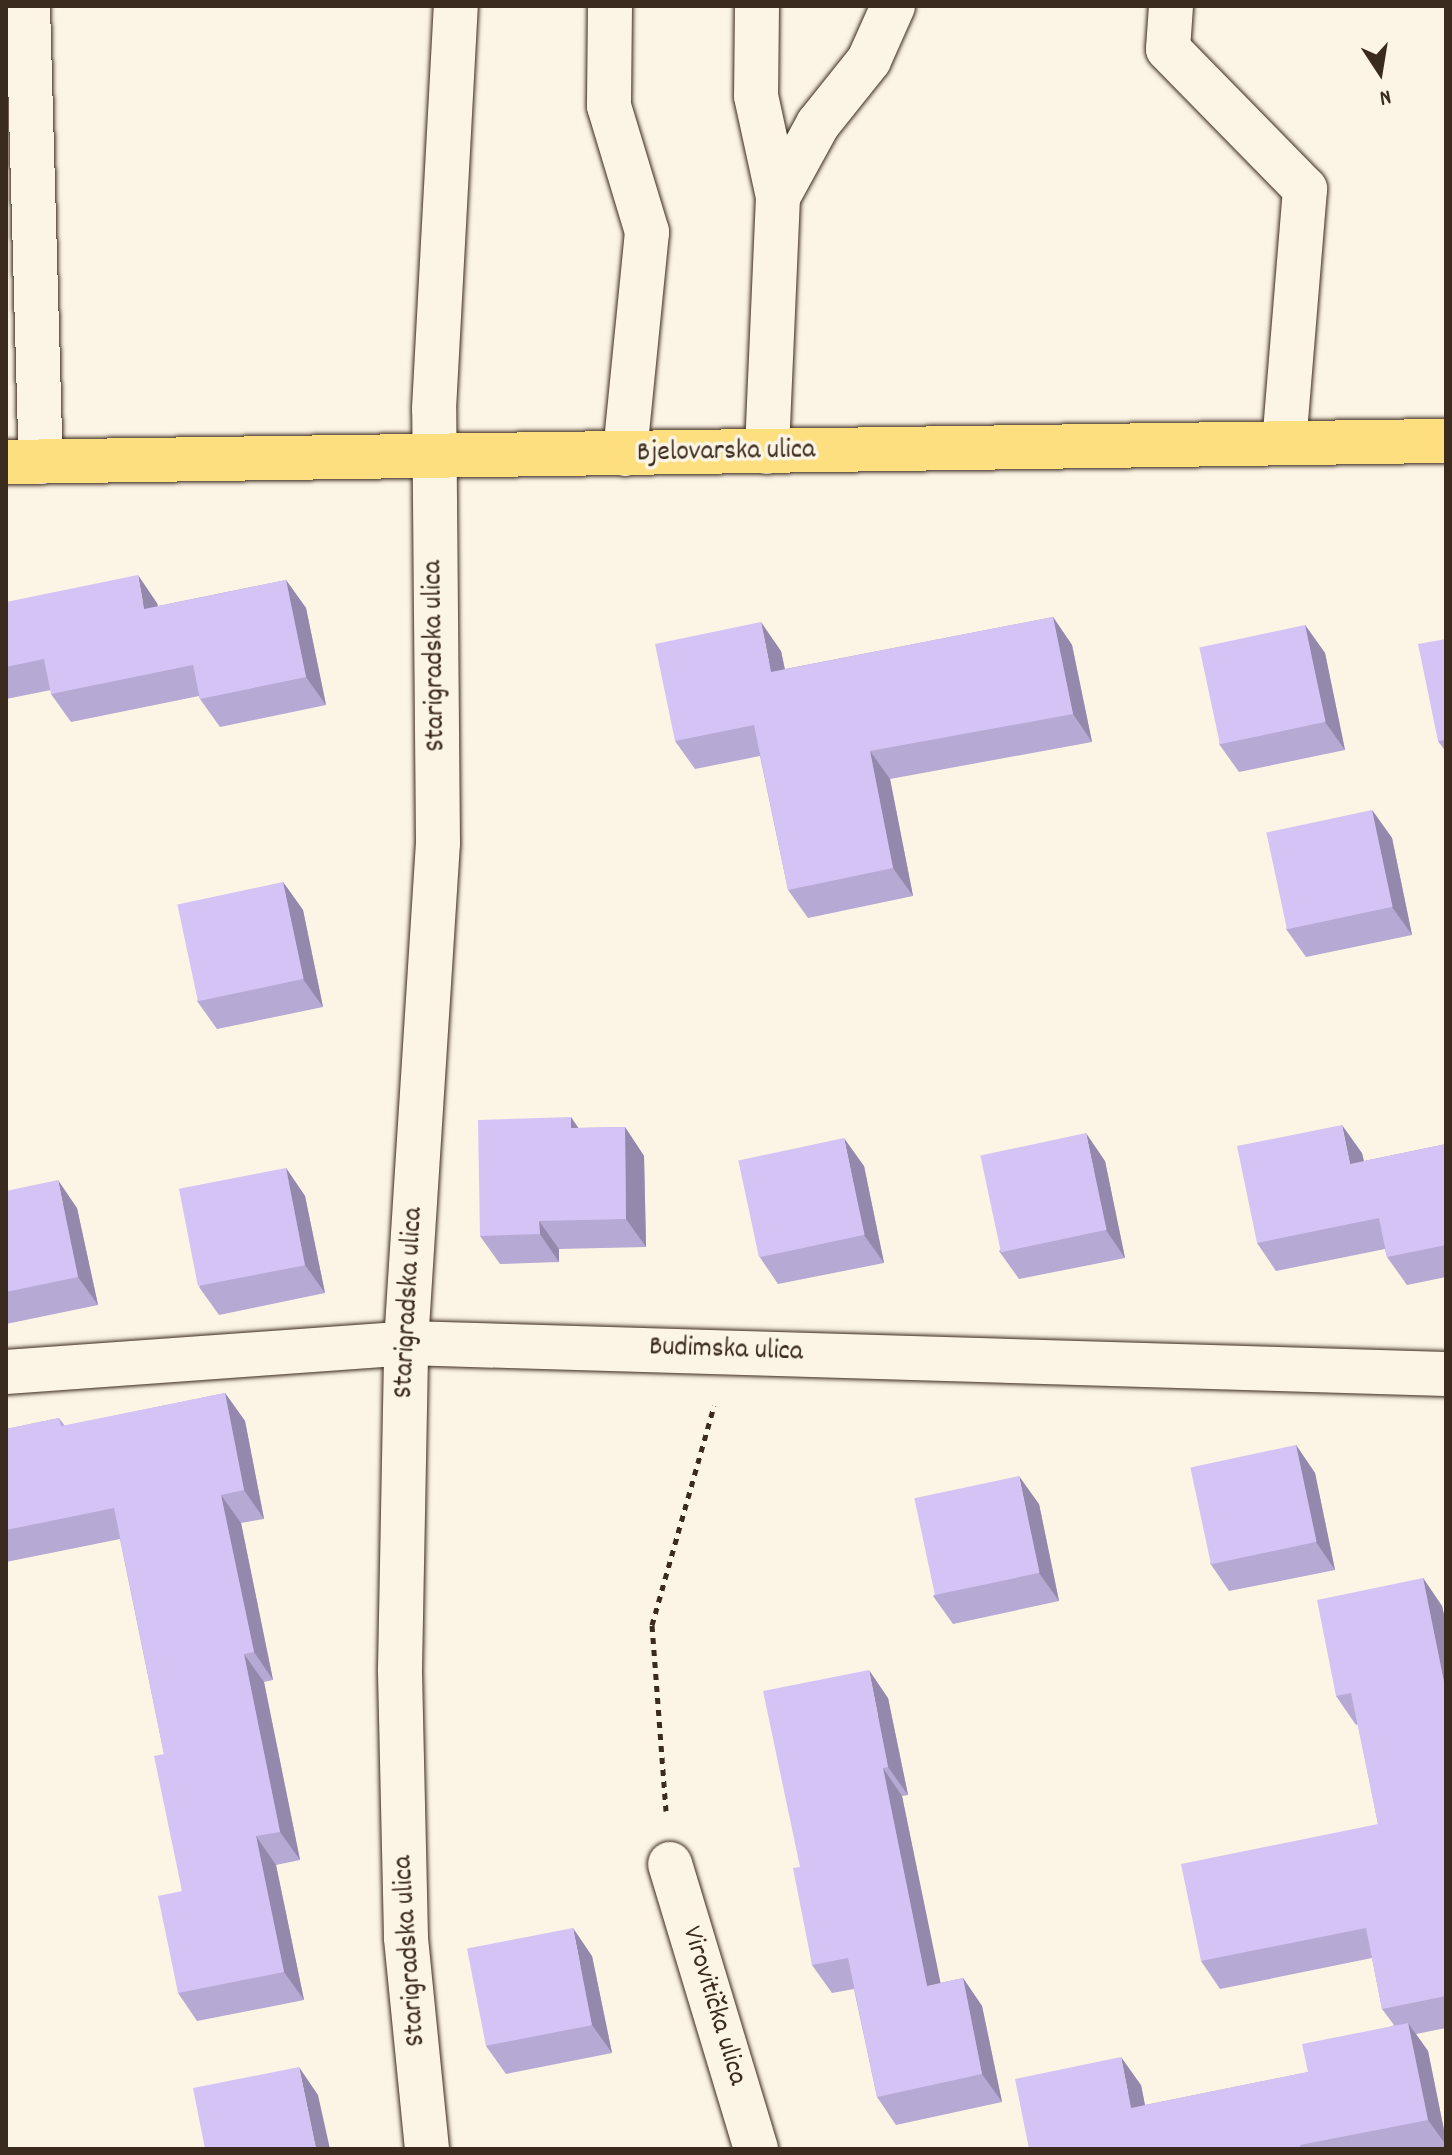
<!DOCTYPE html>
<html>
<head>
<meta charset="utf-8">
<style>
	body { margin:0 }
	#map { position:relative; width:1452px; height:2155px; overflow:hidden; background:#fcf5e5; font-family:Dekko,sans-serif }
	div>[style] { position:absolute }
	.path>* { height:5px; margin-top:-2.5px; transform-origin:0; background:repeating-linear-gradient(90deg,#3b2a1e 0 6px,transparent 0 12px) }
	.roads { filter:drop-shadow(0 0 2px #3b2a1e) drop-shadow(0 0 2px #3b2a1e) }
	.minor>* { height:44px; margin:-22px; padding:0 22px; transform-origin:22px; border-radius:22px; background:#fcf5e5 }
	.major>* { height:44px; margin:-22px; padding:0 22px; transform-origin:22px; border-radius:22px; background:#fddf80 }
	.wall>* { inset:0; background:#b6a9d4 }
	.shaded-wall>* { inset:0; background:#9489ac }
	.building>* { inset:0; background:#d4c4f6; transform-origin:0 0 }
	span { translate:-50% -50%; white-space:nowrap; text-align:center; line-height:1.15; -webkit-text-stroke:7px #fcf5e5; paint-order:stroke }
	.street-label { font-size:28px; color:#3b2a1e }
	.frame { position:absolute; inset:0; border:8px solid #3b2a1e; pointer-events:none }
	.north { position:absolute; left:1340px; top:32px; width:80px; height:80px; -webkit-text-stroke:6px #fcf5e5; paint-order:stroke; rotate:168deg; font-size:22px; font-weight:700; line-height:32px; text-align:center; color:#3b2a1e }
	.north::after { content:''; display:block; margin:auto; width:28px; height:36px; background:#3b2a1e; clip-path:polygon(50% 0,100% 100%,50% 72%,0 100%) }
</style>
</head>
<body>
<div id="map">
	<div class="path">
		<i style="left:666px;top:1811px;width:187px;rotate:-94.3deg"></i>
		<i style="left:652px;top:1625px;width:228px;rotate:-74.2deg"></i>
	</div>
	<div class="roads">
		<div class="minor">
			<i style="left:28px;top:6px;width:456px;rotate:88.4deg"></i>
			<i style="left:610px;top:6px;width:100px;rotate:90.6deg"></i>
			<i style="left:609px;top:106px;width:132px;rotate:73.2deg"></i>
			<i style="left:647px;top:232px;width:223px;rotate:95.7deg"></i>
			<i style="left:757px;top:6px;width:90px;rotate:90.6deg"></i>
			<i style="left:756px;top:96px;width:103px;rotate:77.7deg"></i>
			<i style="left:778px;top:197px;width:255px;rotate:92.5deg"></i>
			<i style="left:1171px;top:6px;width:43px;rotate:94deg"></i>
			<i style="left:1168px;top:49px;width:196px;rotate:45.6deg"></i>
			<i style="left:1305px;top:189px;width:254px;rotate:94.7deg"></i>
			<i style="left:778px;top:197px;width:83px;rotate:-61.3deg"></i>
			<i style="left:818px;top:124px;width:82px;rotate:-51.4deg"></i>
			<i style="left:869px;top:60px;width:59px;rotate:-66deg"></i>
			<i style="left:6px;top:1372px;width:401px;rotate:-4.1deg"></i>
			<i style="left:406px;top:1343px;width:1040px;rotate:1.71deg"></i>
			<i style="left:670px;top:1864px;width:298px;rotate:73.2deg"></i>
			<i style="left:427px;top:2149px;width:213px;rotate:-95.7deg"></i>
			<i style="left:406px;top:1937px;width:268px;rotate:-91.3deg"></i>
			<i style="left:400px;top:1669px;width:326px;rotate:-88.9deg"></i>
			<i style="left:406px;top:1343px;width:501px;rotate:-86.34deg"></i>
			<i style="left:438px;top:843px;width:434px;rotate:-90.5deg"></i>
			<i style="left:434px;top:409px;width:404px;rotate:-86.9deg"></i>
		</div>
		<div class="major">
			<i style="left:6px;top:462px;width:1440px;rotate:-0.84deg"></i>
		</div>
	</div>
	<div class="wall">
		<i style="clip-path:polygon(286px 580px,306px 608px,326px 705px,220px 727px,200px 699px,199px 696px,71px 722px,51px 694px,51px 690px,6px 699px,6px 602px,157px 603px,158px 606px)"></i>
		<i style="clip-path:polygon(1053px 617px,1072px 645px,1092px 742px,890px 779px,913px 896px,808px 918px,788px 890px,760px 756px,695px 769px,675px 741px,781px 651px,785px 669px)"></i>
		<i style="clip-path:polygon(1305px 625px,1325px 653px,1345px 750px,1239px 772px,1219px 744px)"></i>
		<i style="clip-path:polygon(1446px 639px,1446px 752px,1438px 741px)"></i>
		<i style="clip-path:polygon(1372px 810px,1392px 838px,1412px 935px,1306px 957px,1286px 929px)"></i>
		<i style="clip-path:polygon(283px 882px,303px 910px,323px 1007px,217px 1029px,197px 1001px)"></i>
		<i style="clip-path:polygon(625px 1127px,644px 1156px,646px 1247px,559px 1249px,559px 1262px,500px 1264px,480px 1236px,578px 1128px)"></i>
		<i style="clip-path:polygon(1446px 1144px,1446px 1277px,1407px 1285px,1387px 1257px,1385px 1249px,1276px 1271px,1257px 1243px,1362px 1153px,1364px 1161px)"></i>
		<i style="clip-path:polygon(1105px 1161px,1125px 1258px,1019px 1279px,999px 1251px)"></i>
		<i style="clip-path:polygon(864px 1166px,884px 1263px,778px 1284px,759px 1256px)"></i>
		<i style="clip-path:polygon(286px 1168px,305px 1196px,325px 1293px,219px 1315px,199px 1287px)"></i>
		<i style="clip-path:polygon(6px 1191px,77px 1208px,98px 1305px,6px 1324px)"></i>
		<i style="clip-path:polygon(225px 1393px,245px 1421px,264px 1519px,241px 1523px,273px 1680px,264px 1682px,300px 1860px,276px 1865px,304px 2000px,197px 2021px,178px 1993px,182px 1891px,164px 1754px,120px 1539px,6px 1562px,6px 1429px,59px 1418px,65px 1426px)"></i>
		<i style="clip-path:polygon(1296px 1445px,1315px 1473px,1335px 1570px,1229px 1591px,1210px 1563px)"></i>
		<i style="clip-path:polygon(1039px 1504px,1059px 1601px,953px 1624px,933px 1596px)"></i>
		<i style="clip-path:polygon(1423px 1578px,1442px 1606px,1446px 1624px,1446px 2028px,1416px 2034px,1428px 2051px,1446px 2140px,1446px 2148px,1441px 2149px,1029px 2149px,1141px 2085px,1145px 2105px,1308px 2072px,1394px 2025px,1382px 2009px,1372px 1958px,1220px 1989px,1201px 1961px,1378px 1824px,1358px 1724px,1356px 1725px,1336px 1696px)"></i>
		<i style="clip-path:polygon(888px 1698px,908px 1795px,902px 1796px,940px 1983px,963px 1978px,982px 2006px,1002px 2102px,896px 2125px,877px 2097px,854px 1989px,832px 1993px,812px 1965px,800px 1867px)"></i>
		<i style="clip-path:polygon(592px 1956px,612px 2053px,506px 2074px,486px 2046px)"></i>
	</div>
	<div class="shaded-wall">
		<i style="clip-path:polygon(138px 575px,157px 603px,164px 637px,144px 609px)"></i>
		<i style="clip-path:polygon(286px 580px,306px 608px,326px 705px,306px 677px)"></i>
		<i style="clip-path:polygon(1053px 617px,1072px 645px,1092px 742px,1073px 714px)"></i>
		<i style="clip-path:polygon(761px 622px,781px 651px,791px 700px,771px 672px)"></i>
		<i style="clip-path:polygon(1305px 625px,1325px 653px,1345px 750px,1325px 722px)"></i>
		<i style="clip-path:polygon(870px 751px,890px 779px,913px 896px,893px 868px)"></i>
		<i style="clip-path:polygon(1372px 810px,1392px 838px,1412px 935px,1392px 907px)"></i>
		<i style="clip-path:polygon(283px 882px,303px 910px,323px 1007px,303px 979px)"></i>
		<i style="clip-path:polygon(571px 1117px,590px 1145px,571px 1128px)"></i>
		<i style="clip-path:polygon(1342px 1125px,1362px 1153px,1370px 1192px,1350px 1164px)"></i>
		<i style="clip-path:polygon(625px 1127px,644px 1156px,646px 1247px,626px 1219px)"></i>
		<i style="clip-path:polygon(1086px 1133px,1105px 1161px,1125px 1258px,1106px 1230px)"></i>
		<i style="clip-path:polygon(844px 1138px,864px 1166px,884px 1263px,864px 1235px)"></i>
		<i style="clip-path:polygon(286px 1168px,305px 1196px,325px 1293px,305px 1265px)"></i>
		<i style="clip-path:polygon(58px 1180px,77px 1208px,98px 1305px,78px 1277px)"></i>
		<i style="clip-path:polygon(539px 1221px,559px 1249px,559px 1262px,540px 1234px)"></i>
		<i style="clip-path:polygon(225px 1393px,245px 1421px,264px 1519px,244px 1490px)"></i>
		<i style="clip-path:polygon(1296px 1445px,1315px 1473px,1335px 1570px,1316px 1542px)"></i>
		<i style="clip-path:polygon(1019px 1476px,1039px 1504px,1059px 1601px,1039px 1573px)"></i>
		<i style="clip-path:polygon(221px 1495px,241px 1523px,273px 1680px,254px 1652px)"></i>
		<i style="clip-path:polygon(1423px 1578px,1442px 1606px,1446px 1624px,1446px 1692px)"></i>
		<i style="clip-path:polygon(244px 1654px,264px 1682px,300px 1860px,280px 1832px)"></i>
		<i style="clip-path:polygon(869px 1670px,888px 1698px,908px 1795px,888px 1767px)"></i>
		<i style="clip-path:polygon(883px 1768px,902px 1796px,947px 2014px,927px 1986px)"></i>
		<i style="clip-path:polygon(256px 1836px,276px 1865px,304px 2000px,284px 1972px)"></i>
		<i style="clip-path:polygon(573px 1928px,592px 1956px,612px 2053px,592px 2025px)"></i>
		<i style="clip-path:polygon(963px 1978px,982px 2006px,1002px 2102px,982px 2074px)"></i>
		<i style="clip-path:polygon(1408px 2023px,1428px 2051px,1446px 2140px,1446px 2145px,1428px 2120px)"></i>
		<i style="clip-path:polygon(1121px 2057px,1141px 2085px,1151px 2136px,1131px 2108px)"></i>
		<i style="clip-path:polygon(299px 2067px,318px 2095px,330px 2149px,316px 2149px)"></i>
	</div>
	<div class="building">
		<i style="clip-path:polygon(138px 575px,144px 609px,286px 580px,306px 677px,200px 699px,193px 665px,51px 694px,44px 659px,6px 667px,6px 602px)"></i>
		<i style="clip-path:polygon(1053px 617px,1073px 714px,870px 751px,893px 868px,788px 890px,754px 725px,675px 741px,655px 644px,761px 622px,771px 672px)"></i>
		<i style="left:1305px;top:625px;width:99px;height:108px;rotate:78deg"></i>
		<i style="clip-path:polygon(1446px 639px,1446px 740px,1438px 741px,1418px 644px)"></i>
		<i style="left:1372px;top:810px;width:99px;height:108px;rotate:78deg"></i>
		<i style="left:283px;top:882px;width:99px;height:108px;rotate:78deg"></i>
		<i style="clip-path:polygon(571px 1117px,571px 1128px,625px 1127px,626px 1219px,539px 1221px,540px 1234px,480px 1236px,478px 1120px)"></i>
		<i style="clip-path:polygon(1342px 1125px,1350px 1164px,1446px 1144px,1446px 1245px,1387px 1257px,1379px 1218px,1257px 1243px,1237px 1146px)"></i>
		<i style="left:1086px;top:1133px;width:99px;height:108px;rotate:78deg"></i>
		<i style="left:844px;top:1138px;width:99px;height:108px;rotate:78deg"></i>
		<i style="left:286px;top:1168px;width:99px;height:109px;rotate:79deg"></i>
		<i style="clip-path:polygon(58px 1180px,78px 1277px,6px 1292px,6px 1191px)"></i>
		<i style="clip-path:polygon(225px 1393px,244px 1490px,221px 1495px,254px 1652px,244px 1654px,280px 1832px,256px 1836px,284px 1972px,178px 1993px,158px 1896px,182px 1891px,154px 1756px,164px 1754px,114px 1508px,6px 1530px,6px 1429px,59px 1418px,61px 1426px)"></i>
		<i style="left:1296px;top:1445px;width:99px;height:108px;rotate:78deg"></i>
		<i style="left:1019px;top:1476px;width:99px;height:107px;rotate:78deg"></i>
		<i style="clip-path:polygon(1423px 1578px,1446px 1692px,1446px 1996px,1382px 2009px,1366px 1928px,1201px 1961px,1181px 1864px,1378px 1824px,1351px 1693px,1336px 1696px,1317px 1600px)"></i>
		<i style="clip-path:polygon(869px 1670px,888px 1767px,883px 1768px,927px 1986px,963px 1978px,982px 2074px,877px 2097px,848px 1958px,812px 1965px,793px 1868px,800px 1867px,763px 1691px)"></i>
		<i style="left:573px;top:1928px;width:99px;height:108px;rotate:79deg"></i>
		<i style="clip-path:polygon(1408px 2023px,1428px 2120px,1300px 2145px,1301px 2149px,1029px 2149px,1015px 2079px,1121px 2057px,1131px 2108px,1308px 2072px,1302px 2044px)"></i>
		<i style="clip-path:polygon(299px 2067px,316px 2149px,205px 2149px,193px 2088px)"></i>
	</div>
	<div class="street-label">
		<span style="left:726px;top:453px;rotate:-1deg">Bjelovarska ulica</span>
		<span style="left:436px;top:656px;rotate:-91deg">Starigradska ulica</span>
		<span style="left:410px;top:1303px;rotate:-87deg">Starigradska ulica</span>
		<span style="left:726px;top:1351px;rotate:2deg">Budimska ulica</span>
		<span style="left:411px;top:1951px;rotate:-94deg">Starigradska ulica</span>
		<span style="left:713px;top:2006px;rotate:73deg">Virovitička ulica</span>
	</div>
	<div class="frame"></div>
	<div class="north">N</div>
</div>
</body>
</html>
